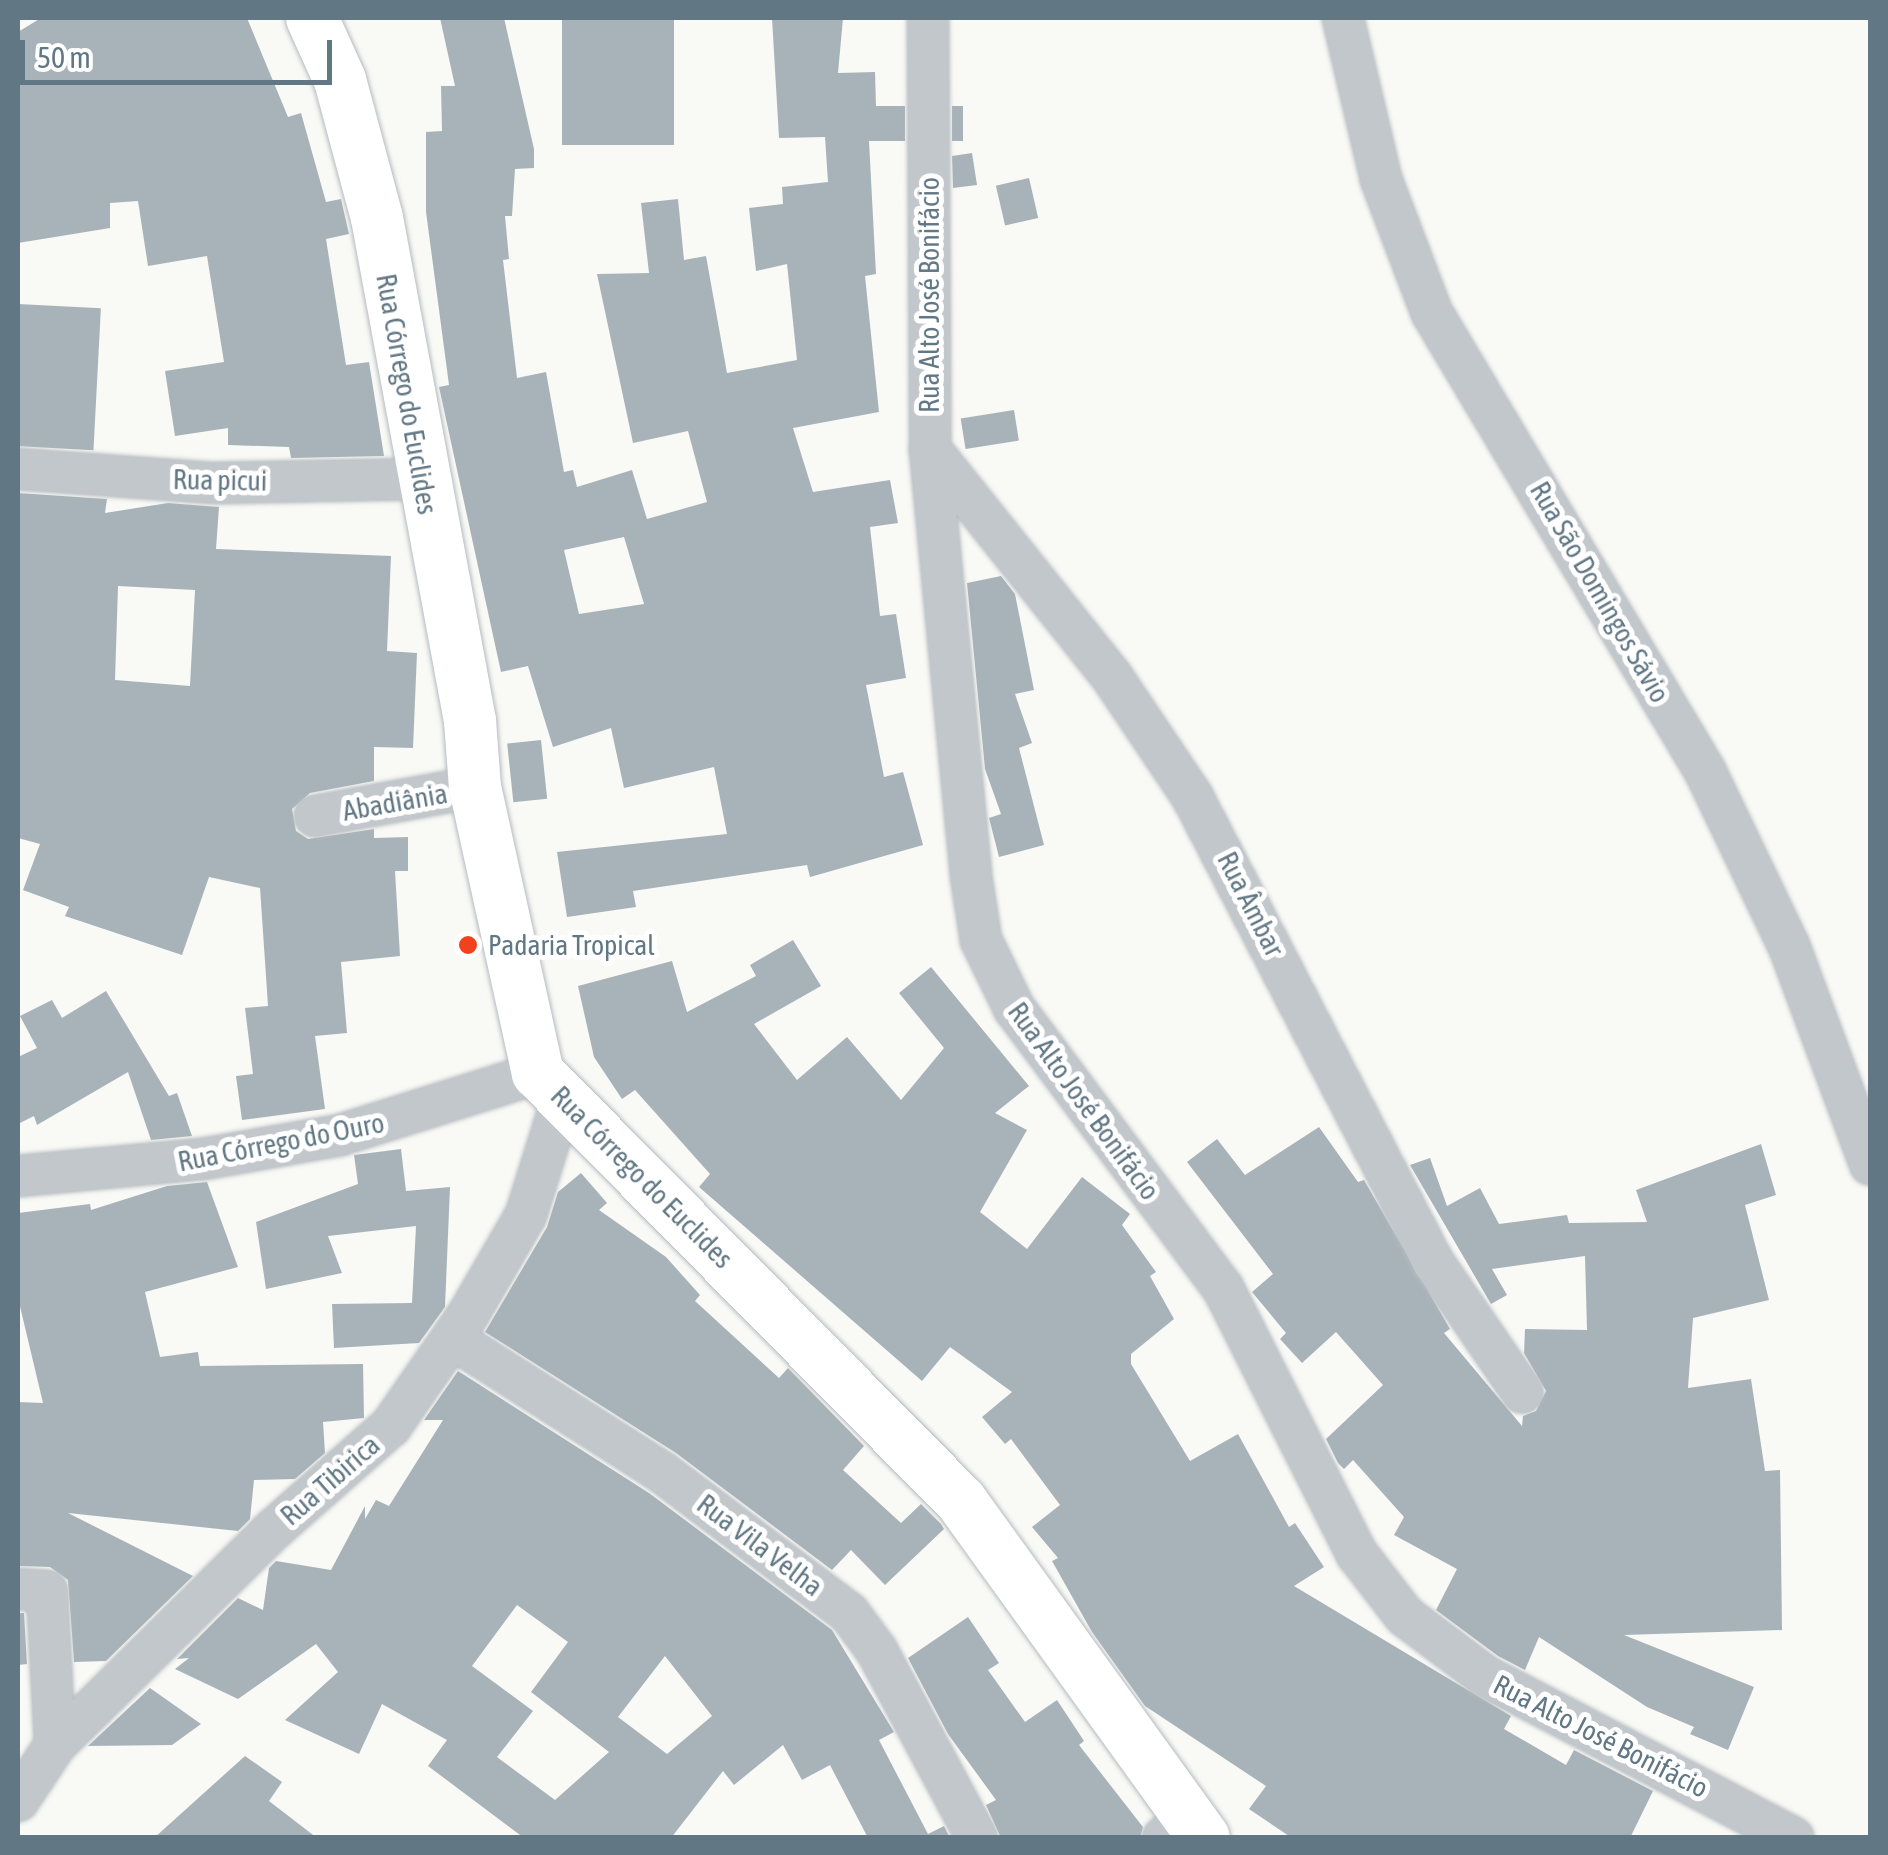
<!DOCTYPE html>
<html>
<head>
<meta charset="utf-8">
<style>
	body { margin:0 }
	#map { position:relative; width:1888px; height:1855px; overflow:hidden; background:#f9f9f6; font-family:"Asap Condensed",sans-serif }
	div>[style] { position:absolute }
	.building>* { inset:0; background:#a8b3b9; transform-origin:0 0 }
	.roads { filter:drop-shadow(0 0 2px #b5bbbf) drop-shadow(0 0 2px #b5bbbf) }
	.minor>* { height:40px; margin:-20px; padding:0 20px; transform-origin:20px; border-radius:20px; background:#c2c7cb }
	.major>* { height:52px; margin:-26px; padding:0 26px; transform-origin:26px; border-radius:26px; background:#fff }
	.dots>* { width:28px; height:28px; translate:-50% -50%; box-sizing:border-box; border:5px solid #fff; border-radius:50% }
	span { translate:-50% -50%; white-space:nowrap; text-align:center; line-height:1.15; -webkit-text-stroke:10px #fff; paint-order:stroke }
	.street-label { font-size:28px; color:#617784 }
	.poi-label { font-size:28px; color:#617784 }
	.left { translate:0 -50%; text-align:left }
	.frame { position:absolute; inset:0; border:20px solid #617784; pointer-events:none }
	.scale { position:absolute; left:20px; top:40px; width:312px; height:45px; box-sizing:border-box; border:5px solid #617784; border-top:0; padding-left:12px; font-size:30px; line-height:35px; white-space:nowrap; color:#617784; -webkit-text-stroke:8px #fff; paint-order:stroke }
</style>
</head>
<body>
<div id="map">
	<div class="building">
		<i style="clip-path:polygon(41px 18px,247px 18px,288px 117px,301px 113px,326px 202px,341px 199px,349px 234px,326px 239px,346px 365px,369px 362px,384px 456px,291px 458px,289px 447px,228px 445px,228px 428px,175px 436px,165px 371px,224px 362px,207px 256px,148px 266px,138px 201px,110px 203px,110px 228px,18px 243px,18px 32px)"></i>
		<i style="clip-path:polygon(evenodd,440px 18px,504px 18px,534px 149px,534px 168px,515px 169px,512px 216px,505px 216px,509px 259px,503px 260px,517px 378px,546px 372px,564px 472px,573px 470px,577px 487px,632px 470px,647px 519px,707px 502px,688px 431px,633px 443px,597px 274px,649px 273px,641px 203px,678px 199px,684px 260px,706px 256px,727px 373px,797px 360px,787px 264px,756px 271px,749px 208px,783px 204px,782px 187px,828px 182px,825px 137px,779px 138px,772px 18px,843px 18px,838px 73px,875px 72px,876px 106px,905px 106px,905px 141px,869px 141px,876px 274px,865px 276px,879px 412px,793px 428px,813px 492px,890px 480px,898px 523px,870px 527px,880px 616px,896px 614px,906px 678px,866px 685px,884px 777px,903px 772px,923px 845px,810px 877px,807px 865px,633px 891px,636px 907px,567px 917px,557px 852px,727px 834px,714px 767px,624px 788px,611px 728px,553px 747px,528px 666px,501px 672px,439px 387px,449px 385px,426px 212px,426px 132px,442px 131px,441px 86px,455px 86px,440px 18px,624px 537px,644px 604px,579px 614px,564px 550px,624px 537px)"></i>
		<i style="left:562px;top:18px;width:112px;height:127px"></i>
		<i style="left:952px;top:106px;width:11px;height:35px"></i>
		<i style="clip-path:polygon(972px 153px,977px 185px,953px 188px,952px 156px)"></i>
		<i style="left:1029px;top:178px;width:41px;height:34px;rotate:77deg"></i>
		<i style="left:18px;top:304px;width:83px;height:142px;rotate:3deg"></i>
		<i style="left:1014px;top:410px;width:31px;height:54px;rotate:81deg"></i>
		<i style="clip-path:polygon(evenodd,18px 493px,107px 499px,105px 513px,168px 503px,219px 507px,216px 549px,391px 556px,387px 651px,417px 653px,413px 748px,374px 747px,374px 781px,310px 793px,292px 809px,296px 831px,308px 839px,374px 829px,374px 838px,408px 837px,408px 871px,395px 871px,400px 956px,341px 962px,347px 1033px,315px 1036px,325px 1109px,242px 1120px,236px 1076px,253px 1074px,245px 1008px,268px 1006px,260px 888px,209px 877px,182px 955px,65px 916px,69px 907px,23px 890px,40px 844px,18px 838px,18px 493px,118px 586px,195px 590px,190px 686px,115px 680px,118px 586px)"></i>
		<i style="clip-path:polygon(1001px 576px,1015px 594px,1034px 690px,1015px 694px,1032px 743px,1019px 748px,1044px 845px,999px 857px,989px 818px,1001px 814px,985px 769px,967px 583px)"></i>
		<i style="left:541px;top:740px;width:59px;height:34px;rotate:84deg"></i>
		<i style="clip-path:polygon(793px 940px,821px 986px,754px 1024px,797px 1080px,847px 1037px,901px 1100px,944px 1048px,899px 993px,931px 967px,1029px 1086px,995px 1113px,1027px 1130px,980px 1212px,1027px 1249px,1082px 1177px,1130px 1214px,1122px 1225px,1156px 1272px,1150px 1276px,1174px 1319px,1131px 1354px,1131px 1364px,1190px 1461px,1238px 1434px,1289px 1527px,1295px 1523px,1324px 1567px,1294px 1586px,1511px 1716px,1504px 1729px,1566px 1765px,1574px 1750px,1653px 1791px,1630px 1838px,1292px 1838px,1249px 1809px,1266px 1786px,1145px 1706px,1092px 1632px,1052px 1561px,1058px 1558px,1032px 1527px,1060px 1505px,1011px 1439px,1005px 1444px,982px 1417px,1012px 1392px,950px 1347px,922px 1381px,699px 1187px,710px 1174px,635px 1090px,622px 1099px,594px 1057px,578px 986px,672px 961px,687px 1012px,756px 976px,750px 965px)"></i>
		<i style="clip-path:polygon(106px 991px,169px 1096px,177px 1093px,192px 1136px,151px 1140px,128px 1072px,37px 1125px,34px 1116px,18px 1124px,18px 1057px,37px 1048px,20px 1016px,52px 1000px,62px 1018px)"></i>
		<i style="clip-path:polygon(1319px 1127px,1358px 1182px,1364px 1180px,1450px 1329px,1444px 1333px,1522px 1426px,1523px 1416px,1536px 1411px,1546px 1391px,1524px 1353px,1525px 1329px,1587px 1330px,1585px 1256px,1492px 1269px,1507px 1295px,1491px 1304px,1410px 1165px,1430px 1158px,1447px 1206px,1480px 1188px,1499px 1224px,1567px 1215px,1569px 1223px,1647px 1222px,1636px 1190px,1761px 1144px,1776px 1195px,1745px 1205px,1769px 1300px,1693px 1318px,1688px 1388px,1751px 1379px,1765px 1471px,1780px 1470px,1782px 1630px,1624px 1635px,1754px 1687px,1728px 1750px,1690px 1734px,1694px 1727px,1647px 1707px,1539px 1637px,1525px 1670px,1498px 1656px,1436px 1610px,1457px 1569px,1394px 1535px,1404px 1517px,1353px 1460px,1344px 1469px,1338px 1463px,1326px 1439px,1383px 1385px,1336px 1332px,1302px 1363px,1280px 1339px,1286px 1333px,1252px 1292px,1273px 1274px,1187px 1162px,1217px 1139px,1245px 1175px)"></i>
		<i style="clip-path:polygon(401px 1149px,406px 1191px,450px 1187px,445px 1307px,419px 1343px,334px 1348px,332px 1304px,412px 1303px,416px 1226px,328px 1236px,342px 1273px,266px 1289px,256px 1222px,358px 1184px,354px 1155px)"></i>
		<i style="clip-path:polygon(581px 1173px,607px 1203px,599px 1210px,666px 1257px,700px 1295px,695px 1301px,779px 1378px,788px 1368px,864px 1446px,843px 1470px,901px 1523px,921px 1504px,941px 1524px,944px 1529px,885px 1585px,851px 1550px,832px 1570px,676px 1453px,485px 1332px,547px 1227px,558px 1192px)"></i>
		<i style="clip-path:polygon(207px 1182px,238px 1267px,145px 1292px,160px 1357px,198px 1352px,200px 1366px,363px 1364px,364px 1418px,323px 1422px,325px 1453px,295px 1479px,254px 1480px,250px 1519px,238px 1531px,68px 1513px,193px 1576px,106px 1661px,74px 1662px,68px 1580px,50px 1567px,18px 1566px,18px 1402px,43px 1403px,18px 1298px,18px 1213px,90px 1204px,91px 1210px,167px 1186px)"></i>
		<i style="clip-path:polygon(evenodd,458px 1371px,649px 1493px,832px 1630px,894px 1732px,879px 1740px,928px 1834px,944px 1826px,950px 1838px,868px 1838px,830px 1765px,802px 1780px,783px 1745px,734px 1785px,723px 1771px,671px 1838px,524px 1838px,428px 1766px,447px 1740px,382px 1704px,359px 1754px,285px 1720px,338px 1672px,316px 1644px,238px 1699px,175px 1669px,189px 1658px,177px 1659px,238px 1598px,263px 1610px,269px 1568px,276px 1561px,331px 1570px,365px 1506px,365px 1519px,376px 1500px,389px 1506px,443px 1420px,424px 1420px,458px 1371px,517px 1605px,568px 1642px,531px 1692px,609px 1752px,555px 1800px,497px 1757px,533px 1711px,472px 1666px,517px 1605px,458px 1371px,665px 1656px,712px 1716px,667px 1754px,618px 1717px,665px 1656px)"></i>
		<i style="clip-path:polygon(18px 1613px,24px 1613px,27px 1664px,18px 1665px)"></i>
		<i style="clip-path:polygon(968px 1617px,999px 1663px,988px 1670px,1025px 1722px,1057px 1700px,1084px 1741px,1079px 1745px,1143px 1827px,1140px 1838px,1001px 1838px,986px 1805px,996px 1800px,948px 1734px,908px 1658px)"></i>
		<i style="clip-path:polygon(150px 1688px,201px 1724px,172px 1745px,88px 1746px)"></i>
		<i style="clip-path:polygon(245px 1756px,282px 1782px,269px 1801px,317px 1838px,154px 1838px)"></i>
	</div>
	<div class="roads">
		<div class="minor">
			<i style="left:928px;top:18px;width:431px;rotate:89.7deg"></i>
			<i style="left:930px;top:449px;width:429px;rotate:84.5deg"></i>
			<i style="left:971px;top:876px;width:65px;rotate:81.1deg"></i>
			<i style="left:981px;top:940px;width:76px;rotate:64.1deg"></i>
			<i style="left:1014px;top:1008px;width:349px;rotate:53.3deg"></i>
			<i style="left:1223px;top:1288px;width:298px;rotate:63.3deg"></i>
			<i style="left:1357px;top:1554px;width:78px;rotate:52.3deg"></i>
			<i style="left:1405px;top:1616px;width:100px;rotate:36.9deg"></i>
			<i style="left:1485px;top:1676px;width:348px;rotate:27.7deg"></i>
			<i style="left:1343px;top:18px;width:165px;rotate:76.7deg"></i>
			<i style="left:1381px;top:179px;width:143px;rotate:69.2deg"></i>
			<i style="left:1432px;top:313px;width:533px;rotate:59.2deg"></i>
			<i style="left:1705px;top:771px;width:194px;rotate:64.4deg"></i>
			<i style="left:1789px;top:946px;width:233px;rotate:69.6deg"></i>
			<i style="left:930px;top:449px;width:292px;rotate:51.4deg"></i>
			<i style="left:1112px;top:677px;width:143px;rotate:56.1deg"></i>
			<i style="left:1192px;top:796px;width:525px;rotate:62.65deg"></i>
			<i style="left:1433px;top:1262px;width:158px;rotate:55.6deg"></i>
			<i style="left:18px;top:469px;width:197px;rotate:4.1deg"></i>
			<i style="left:215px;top:483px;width:207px;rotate:-1.1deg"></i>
			<i style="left:315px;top:816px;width:163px;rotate:-10.3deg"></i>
			<i style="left:18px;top:1176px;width:186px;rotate:-5.3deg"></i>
			<i style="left:203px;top:1159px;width:139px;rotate:-9.9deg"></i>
			<i style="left:340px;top:1135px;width:207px;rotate:-17.4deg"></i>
			<i style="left:453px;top:1339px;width:249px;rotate:32.5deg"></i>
			<i style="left:663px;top:1473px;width:233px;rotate:37deg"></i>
			<i style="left:849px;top:1613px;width:47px;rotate:53.6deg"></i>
			<i style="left:877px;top:1651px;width:212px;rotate:61.9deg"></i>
			<i style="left:18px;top:1589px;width:29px;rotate:4deg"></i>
			<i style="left:47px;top:1591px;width:154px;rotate:87deg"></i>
			<i style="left:18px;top:1801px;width:67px;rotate:-56.5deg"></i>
			<i style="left:55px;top:1745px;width:57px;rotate:-44.3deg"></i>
			<i style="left:96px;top:1705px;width:250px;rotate:-44.7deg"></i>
			<i style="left:274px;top:1529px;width:156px;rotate:-41.4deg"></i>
			<i style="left:391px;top:1426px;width:135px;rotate:-55.3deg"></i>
			<i style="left:468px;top:1315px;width:116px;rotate:-59.9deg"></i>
			<i style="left:526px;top:1215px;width:117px;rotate:-72.6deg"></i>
			<i style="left:1163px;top:1838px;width:32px;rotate:-41deg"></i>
		</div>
		<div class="major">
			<i style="left:312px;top:18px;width:68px;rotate:65.7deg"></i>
			<i style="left:340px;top:80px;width:143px;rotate:75deg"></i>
			<i style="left:377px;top:218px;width:512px;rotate:79.52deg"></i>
			<i style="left:470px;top:721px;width:66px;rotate:85.7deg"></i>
			<i style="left:475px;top:787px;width:293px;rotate:77.6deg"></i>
			<i style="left:538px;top:1073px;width:602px;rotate:45.34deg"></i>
			<i style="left:961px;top:1501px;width:415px;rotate:54.2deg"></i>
		</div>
	</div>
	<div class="dots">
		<i style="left:468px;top:945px;background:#f2411d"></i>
	</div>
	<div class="street-label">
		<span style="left:929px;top:295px;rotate:-90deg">Rua Alto José Bonifácio</span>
		<span style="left:407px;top:394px;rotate:80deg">Rua Córrego do Euclides</span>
		<span style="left:220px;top:480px;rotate:1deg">Rua picui</span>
		<span style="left:1600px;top:592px;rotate:60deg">Rua São Domingos Sávio</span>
		<span style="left:395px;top:802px;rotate:-10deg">Abadiânia</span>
		<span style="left:1251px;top:904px;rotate:63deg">Rua Âmbar</span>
		<span style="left:1084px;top:1101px;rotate:54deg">Rua Alto José Bonifácio</span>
		<span style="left:281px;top:1142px;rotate:-11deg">Rua Córrego do Ouro</span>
		<span style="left:642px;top:1177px;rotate:45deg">Rua Córrego do Euclides</span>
		<span style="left:330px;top:1480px;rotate:-41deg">Rua Tibirica</span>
		<span style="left:760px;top:1545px;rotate:37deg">Rua Vila Velha</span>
		<span style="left:1601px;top:1736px;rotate:27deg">Rua Alto José Bonifácio</span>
	</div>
	<div class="poi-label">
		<span class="left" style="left:488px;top:945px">Padaria Tropical</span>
	</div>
	<div class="frame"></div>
	<div class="scale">50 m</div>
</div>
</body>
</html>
